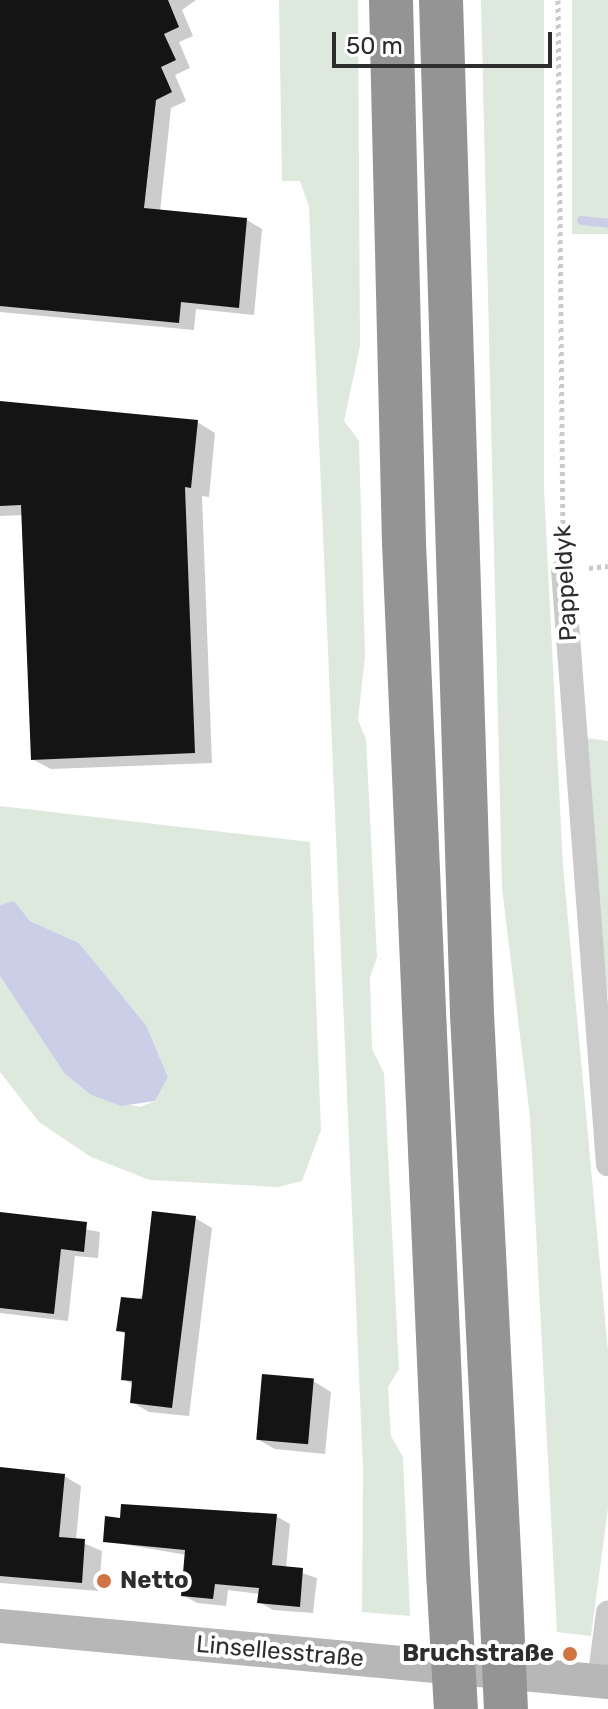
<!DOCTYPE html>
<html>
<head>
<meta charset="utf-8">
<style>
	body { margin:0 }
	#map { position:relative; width:608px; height:1709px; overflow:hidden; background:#fff; font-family:Rubik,sans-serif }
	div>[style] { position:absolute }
	.green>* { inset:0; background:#dde9dc; transform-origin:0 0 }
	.water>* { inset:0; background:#cacfe7 }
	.shadow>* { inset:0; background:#0003 }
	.stream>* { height:9px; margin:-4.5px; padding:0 4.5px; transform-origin:4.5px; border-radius:4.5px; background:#cacfe7 }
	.building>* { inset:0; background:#141414; transform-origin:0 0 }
	.path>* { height:5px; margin-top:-2.5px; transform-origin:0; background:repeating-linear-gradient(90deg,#cacaca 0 4px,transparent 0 8px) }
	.street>* { height:24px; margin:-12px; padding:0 12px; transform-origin:12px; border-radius:12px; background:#cacaca }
	.secondary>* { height:34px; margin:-17px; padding:0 17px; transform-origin:17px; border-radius:17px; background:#b7b7b7 }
	.highway>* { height:44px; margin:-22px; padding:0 22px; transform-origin:22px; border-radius:22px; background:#949494 }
	.highway-bridge>* { height:44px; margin:-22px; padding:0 22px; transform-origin:22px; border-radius:22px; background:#949494 }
	.dots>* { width:22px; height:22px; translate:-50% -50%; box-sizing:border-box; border:4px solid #fff; border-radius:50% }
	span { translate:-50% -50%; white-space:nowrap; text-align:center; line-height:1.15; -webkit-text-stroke:8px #fff; paint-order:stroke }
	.street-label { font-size:24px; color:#2d2d2d }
	.poi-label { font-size:24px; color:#2d2d2d; font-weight:700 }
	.left { translate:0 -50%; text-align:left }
	.right { translate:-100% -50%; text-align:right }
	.scale { position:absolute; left:332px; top:32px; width:220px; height:36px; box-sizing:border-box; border:4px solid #2d2d2d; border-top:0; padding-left:10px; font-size:24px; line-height:28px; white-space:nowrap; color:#2d2d2d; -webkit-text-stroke:6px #fff; paint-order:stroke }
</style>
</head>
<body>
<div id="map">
	<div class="green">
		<i style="clip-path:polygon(279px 0,358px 0,360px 346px,344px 421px,359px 441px,365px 656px,358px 720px,366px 739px,377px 957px,370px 977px,372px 1049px,384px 1073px,399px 1369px,388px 1387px,391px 1436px,403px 1457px,410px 1616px,362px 1612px,363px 1468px,309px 207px,300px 181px,282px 181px)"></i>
		<i style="clip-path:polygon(481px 0,544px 0,544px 489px,563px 866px,608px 1351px,608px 1508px,591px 1636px,557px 1632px,530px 1117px,502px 888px)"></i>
		<i style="left:572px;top:0;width:36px;height:234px"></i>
		<i style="clip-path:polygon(586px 738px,608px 741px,608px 997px,592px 864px)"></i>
		<i style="clip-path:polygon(0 806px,310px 842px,321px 1130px,302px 1181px,278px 1187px,150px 1180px,91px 1157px,39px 1122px,0 1072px,0 976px,64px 1073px,91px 1095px,140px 1107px,155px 1101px,168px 1077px,146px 1025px,79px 943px,30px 921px,14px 901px,0 905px)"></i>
	</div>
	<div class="water">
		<i style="clip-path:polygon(14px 901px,30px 921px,79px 943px,146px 1025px,168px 1077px,155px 1101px,121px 1106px,91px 1095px,64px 1073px,0 976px,0 905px)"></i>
	</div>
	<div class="shadow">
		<i style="clip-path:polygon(0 0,196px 0,182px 10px,193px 36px,179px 42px,190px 68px,175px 75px,186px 101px,171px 108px,160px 212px,247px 220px,262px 229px,254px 315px,196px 309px,194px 330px,0 312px)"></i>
		<i style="clip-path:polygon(0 403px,197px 422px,215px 433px,209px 497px,202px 496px,212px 763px,51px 769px,32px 759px,23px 515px,0 516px)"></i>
		<i style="clip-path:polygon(0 1214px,100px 1232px,98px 1258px,75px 1256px,68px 1321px,0 1313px)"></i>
		<i style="clip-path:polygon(195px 1218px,212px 1228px,189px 1416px,149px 1412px,132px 1402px,134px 1385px,123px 1379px,127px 1335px,118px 1330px)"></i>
		<i style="clip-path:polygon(313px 1381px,331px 1392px,325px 1454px,275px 1449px,257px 1439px)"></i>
		<i style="clip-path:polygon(0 1469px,64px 1476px,81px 1486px,76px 1540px,102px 1551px,99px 1591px,0 1583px)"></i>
		<i style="clip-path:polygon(276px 1516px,290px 1524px,286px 1568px,317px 1578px,313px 1613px,273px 1610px,259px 1602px,260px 1594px,228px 1590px,226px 1606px,197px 1603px,183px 1595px,187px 1555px,105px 1541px)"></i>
	</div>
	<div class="stream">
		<i style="left:581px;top:220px;width:27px;rotate:6deg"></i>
	</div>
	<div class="building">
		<i style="clip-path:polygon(0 0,168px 0,179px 27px,164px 34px,176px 60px,161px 67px,172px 92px,156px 100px,144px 208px,247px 218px,239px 308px,181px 302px,179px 323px,0 306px)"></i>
		<i style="clip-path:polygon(0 401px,198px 420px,191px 488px,185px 487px,195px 753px,31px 760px,21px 505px,0 506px)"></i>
		<i style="clip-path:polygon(152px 1211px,196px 1216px,172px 1408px,130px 1403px,132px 1381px,121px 1380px,125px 1332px,116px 1331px,121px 1297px,142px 1299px)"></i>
		<i style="clip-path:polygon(0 1212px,87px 1222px,84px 1252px,61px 1249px,54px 1314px,0 1308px)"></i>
		<i style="left:262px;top:1374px;width:52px;height:66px;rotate:5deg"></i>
		<i style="clip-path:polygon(0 1467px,65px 1474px,59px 1537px,85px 1539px,82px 1583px,0 1576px)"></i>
		<i style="clip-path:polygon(121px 1504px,277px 1514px,272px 1565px,303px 1568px,300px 1607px,257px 1603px,259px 1588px,215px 1584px,213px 1599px,181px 1596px,185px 1550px,103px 1542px,105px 1516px,120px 1518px)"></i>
	</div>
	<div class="path">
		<i style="left:558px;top:0;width:545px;rotate:89.47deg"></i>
		<i style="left:589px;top:568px;width:19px;rotate:-6deg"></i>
	</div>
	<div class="street">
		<i style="left:563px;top:570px;width:596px;rotate:85.67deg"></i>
		<i style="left:599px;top:1681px;width:69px;rotate:-82.5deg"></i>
	</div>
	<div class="secondary">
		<i style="left:0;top:1626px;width:611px;rotate:5.26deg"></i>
	</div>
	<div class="highway">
		<i style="left:391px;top:0;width:543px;rotate:88.63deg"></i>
		<i style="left:404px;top:543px;width:1030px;rotate:87.55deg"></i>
		<i style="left:441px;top:0;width:1014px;rotate:88.25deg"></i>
		<i style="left:472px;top:1014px;width:560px;rotate:87.13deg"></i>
	</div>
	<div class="highway-bridge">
		<i style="left:448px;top:1572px;width:137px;rotate:86.7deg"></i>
		<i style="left:500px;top:1573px;width:136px;rotate:87.5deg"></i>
	</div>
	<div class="dots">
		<i style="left:104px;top:1581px;background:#d17442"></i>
		<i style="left:570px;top:1654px;background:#d17442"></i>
	</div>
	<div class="street-label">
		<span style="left:566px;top:583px;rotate:-93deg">Pappeldyk</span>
		<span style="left:280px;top:1652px;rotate:5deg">Linsellesstraße</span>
	</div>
	<div class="poi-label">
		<span class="left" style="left:120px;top:1581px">Netto</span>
		<span class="right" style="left:554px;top:1654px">Bruchstraße</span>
	</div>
	<div class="scale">50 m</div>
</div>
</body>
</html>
